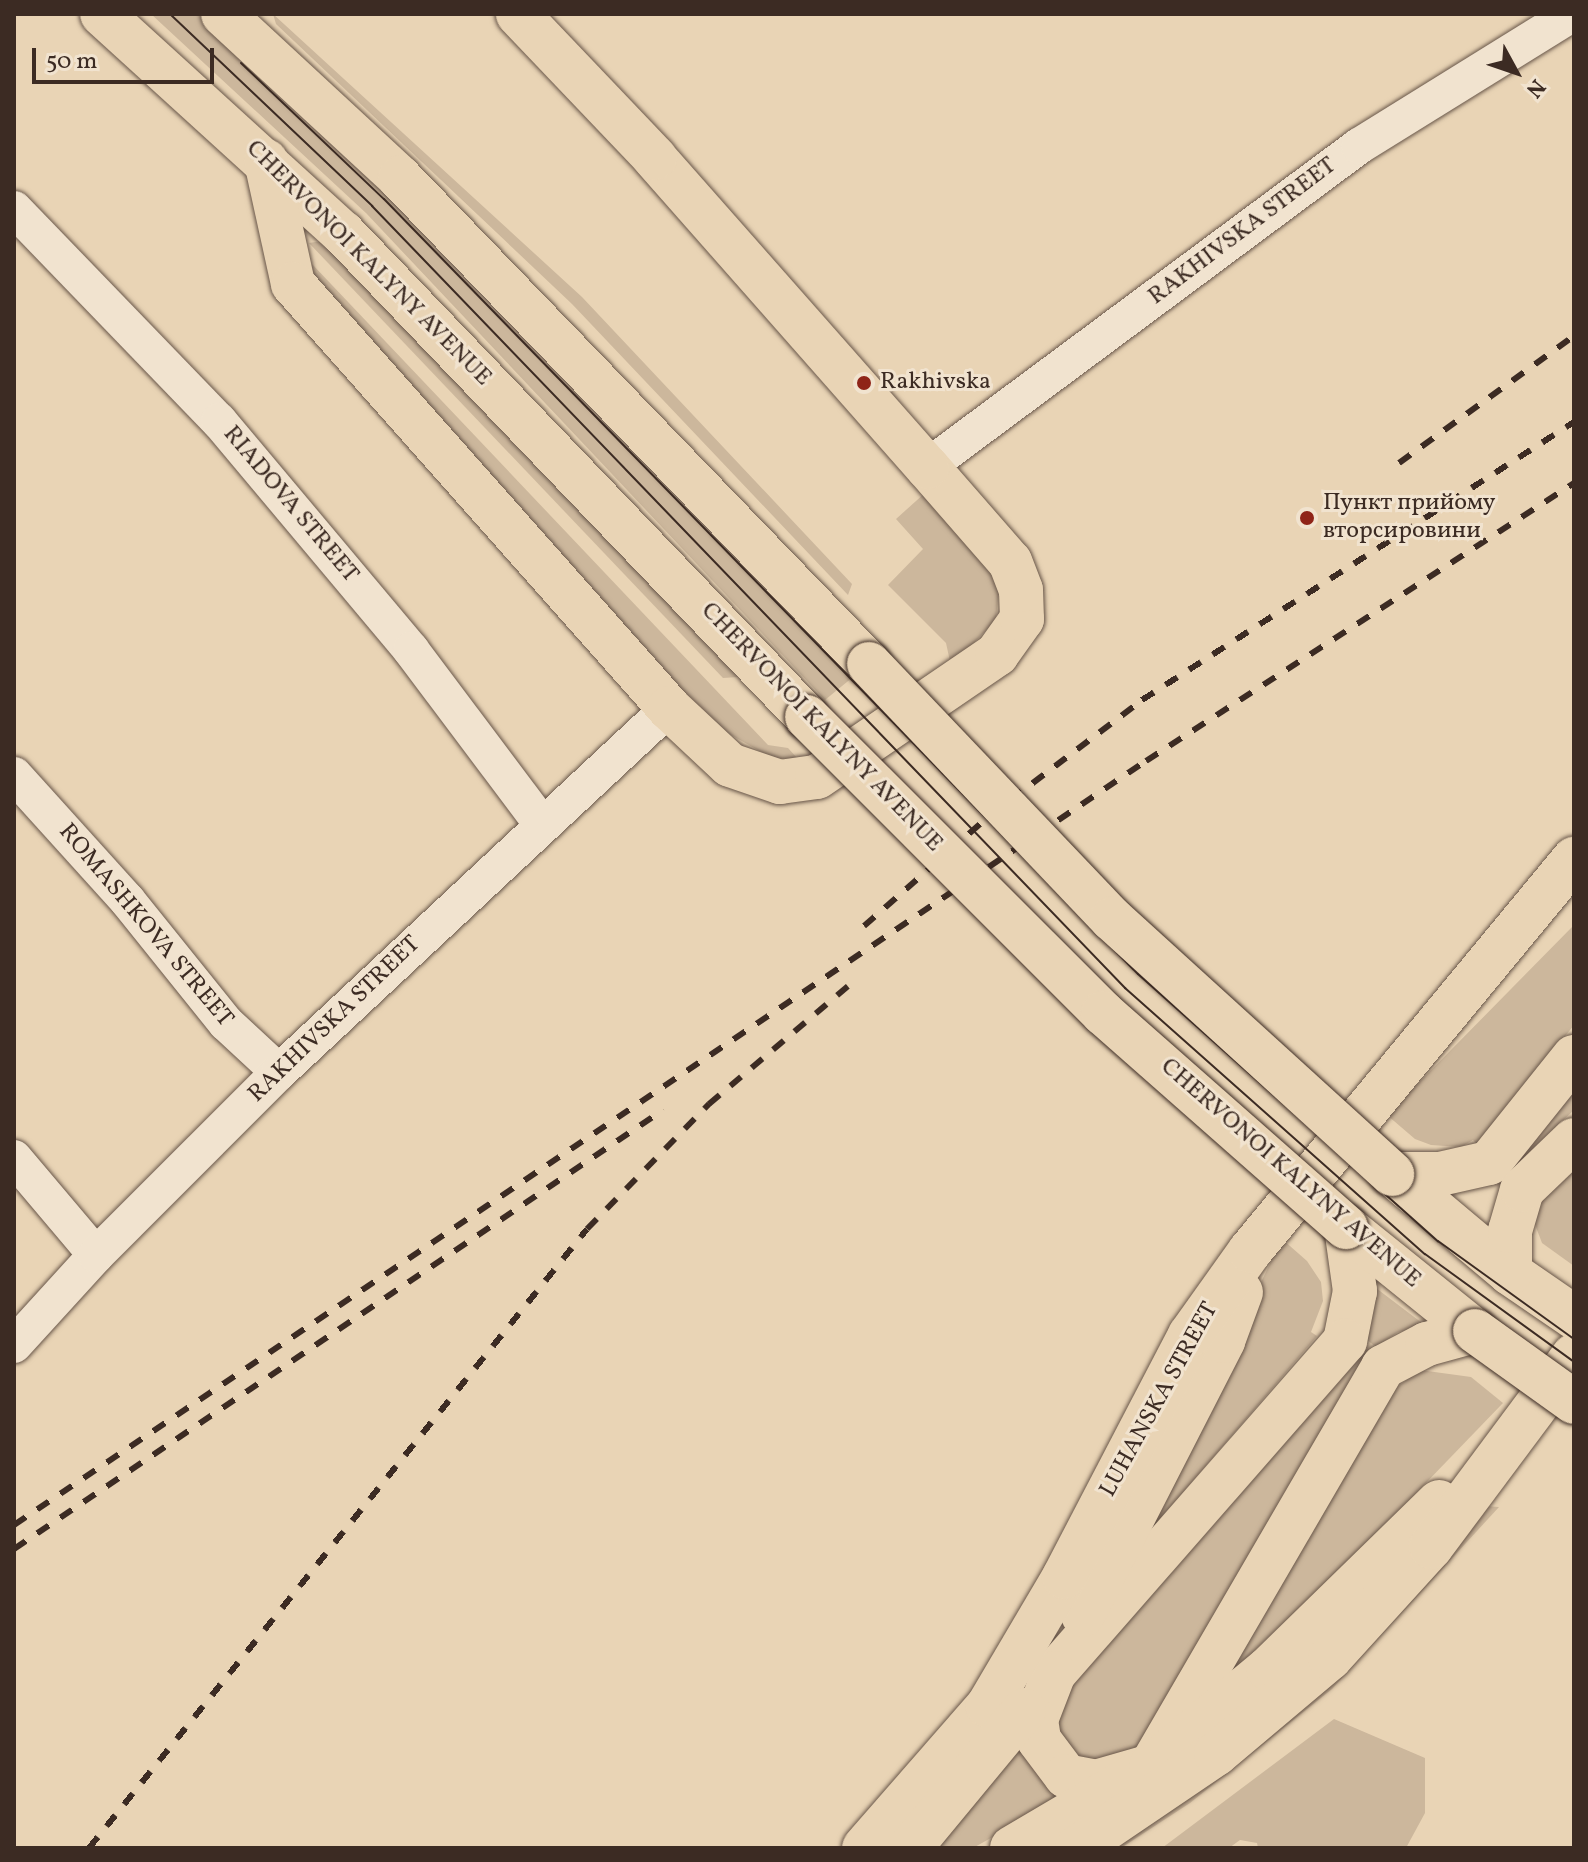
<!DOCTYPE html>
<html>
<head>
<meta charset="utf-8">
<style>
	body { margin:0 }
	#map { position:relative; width:1588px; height:1862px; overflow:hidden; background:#e9d4b5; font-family:Vollkorn,serif }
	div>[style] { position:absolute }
	.green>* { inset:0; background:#ccb79c }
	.roads { filter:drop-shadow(0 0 2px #675548) drop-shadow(0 0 2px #675548) }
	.minor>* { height:36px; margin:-18px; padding:0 18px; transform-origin:18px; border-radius:18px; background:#f1e3cf }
	.major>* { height:44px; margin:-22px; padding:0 22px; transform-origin:22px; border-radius:22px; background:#e9d4b5 }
	.tram>* { height:2px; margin:-1px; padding:0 1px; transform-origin:1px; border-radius:1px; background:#3c2b23 }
	.rail>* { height:6px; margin-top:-3px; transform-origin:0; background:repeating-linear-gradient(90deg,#3c2b23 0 14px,transparent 0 28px) }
	.bridges { filter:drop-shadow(0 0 2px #3c2b23) drop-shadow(0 0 2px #3c2b23) }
	.major-bridge>* { height:44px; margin:-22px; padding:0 22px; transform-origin:22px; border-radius:22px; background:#e9d4b5 }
	.dots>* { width:22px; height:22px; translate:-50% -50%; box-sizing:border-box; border:4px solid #f1e3cf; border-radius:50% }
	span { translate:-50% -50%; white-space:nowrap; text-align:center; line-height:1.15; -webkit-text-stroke:6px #f1e3cf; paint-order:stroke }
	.street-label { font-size:24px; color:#3c2b23 }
	.poi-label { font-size:24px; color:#3c2b23 }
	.left { translate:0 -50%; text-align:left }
	.frame { position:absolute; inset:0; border:16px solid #3c2b23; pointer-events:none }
	.north { position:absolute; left:1476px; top:32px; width:80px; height:80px; -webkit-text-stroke:6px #f1e3cf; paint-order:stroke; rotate:130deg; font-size:22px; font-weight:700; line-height:32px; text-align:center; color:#3c2b23 }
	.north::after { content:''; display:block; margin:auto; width:28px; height:36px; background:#3c2b23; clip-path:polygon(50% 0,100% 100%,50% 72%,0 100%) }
	.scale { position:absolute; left:32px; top:48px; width:182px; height:36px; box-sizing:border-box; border:4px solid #3c2b23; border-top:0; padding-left:10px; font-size:24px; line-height:28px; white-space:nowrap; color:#3c2b23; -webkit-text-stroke:6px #f1e3cf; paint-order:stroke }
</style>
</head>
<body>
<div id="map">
	<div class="green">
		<i style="clip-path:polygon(151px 14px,199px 14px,387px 191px,853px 677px,825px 700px,366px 213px)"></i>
		<i style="clip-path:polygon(273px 14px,582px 297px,852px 584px,848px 595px,572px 304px,276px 24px)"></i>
		<i style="clip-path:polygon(322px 241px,328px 245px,738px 677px,723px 678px,309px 243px)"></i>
		<i style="clip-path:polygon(312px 264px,768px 745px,788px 748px,798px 759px,772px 758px,708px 722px,307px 270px)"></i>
		<i style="clip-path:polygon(926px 492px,1000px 575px,996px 620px,951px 666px,946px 643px,888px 585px,923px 549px,896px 519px)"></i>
		<i style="clip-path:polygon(1574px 925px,1574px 1025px,1478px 1145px,1473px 1140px,1461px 1147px,1431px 1145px,1415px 1139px,1387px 1115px)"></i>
		<i style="clip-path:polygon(1574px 1075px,1574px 1110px,1511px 1169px)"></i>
		<i style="clip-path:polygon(1574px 1152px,1574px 1266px,1542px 1243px,1531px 1214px)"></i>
		<i style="clip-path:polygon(1282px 1239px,1307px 1261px,1321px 1282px,1323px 1301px,1311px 1332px,1317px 1336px,1127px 1558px)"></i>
		<i style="clip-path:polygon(1372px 1285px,1426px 1326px,1398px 1332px,1376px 1347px,1361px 1335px)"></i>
		<i style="clip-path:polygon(1352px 1350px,1365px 1360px,1142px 1742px,1130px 1753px,1086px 1761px,1060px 1744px,1052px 1699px)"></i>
		<i style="clip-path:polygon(1420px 1370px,1471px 1377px,1503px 1403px,1367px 1544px,1223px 1680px,1389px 1393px)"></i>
		<i style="clip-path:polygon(1485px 1506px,1499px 1507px,1332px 1689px,1190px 1803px,1121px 1848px,1101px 1848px)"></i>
		<i style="clip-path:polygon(1334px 1719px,1425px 1758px,1425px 1813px,1406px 1848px,1258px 1848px,1257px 1843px,1240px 1840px,1229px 1848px,1162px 1848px)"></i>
		<i style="clip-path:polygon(1013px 1741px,1064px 1797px,973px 1848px,927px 1848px)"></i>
	</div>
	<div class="roads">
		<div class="minor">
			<i style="left:14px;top:209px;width:295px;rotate:46deg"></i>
			<i style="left:219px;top:421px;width:299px;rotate:50deg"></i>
			<i style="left:411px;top:650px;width:216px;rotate:53.1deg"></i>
			<i style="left:927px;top:467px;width:538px;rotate:-36.61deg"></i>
			<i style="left:1359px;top:146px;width:251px;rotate:-31.8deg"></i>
			<i style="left:14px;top:775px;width:169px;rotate:47.9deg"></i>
			<i style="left:127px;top:900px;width:158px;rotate:51.2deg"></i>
			<i style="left:226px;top:1023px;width:72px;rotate:42.8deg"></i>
			<i style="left:14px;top:1158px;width:127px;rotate:49.8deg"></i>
			<i style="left:14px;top:1345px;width:122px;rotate:-47.7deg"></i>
			<i style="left:96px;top:1255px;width:259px;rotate:-45deg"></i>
			<i style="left:279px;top:1072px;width:533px;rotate:-43.03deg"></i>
		</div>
		<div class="major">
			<i style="left:102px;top:14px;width:326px;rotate:42.3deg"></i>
			<i style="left:343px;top:233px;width:670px;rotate:46.21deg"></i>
			<i style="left:223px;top:14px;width:241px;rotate:42.8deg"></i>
			<i style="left:400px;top:178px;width:675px;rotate:46.02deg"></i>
			<i style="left:266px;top:161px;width:126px;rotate:77.6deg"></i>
			<i style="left:293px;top:284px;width:567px;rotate:48.43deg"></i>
			<i style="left:669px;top:708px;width:83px;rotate:43.1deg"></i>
			<i style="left:730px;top:765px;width:53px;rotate:18.8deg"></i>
			<i style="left:780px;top:782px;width:37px;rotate:-8deg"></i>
			<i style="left:817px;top:777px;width:218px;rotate:-34.3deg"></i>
			<i style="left:997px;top:654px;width:43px;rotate:-54.5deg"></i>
			<i style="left:1022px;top:619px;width:29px;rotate:-92deg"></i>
			<i style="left:1021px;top:590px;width:30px;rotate:-111deg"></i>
			<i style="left:1010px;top:562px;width:126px;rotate:-131.1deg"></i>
			<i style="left:927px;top:467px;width:412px;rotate:-131.4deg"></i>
			<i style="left:655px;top:158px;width:199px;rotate:-133.6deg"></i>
			<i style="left:1392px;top:1174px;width:48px"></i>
			<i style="left:1440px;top:1174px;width:50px;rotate:-12.7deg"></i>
			<i style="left:1489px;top:1163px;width:136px;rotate:-51.3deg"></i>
			<i style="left:1392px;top:1174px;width:154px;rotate:40deg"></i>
			<i style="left:1510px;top:1273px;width:78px;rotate:34.5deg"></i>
			<i style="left:1346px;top:1227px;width:65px;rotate:82deg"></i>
			<i style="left:1355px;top:1291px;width:51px;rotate:101.3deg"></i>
			<i style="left:1345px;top:1341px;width:441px;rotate:131.2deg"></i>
			<i style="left:1054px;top:1673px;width:50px;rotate:111deg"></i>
			<i style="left:1036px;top:1720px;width:20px;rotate:81deg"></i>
			<i style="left:1039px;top:1740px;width:45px;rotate:53.1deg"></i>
			<i style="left:1066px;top:1776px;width:31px;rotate:11deg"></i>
			<i style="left:1096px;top:1782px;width:57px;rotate:-16.2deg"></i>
			<i style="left:1151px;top:1766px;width:462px;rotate:-59.8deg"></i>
			<i style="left:1383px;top:1367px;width:50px;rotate:-27.6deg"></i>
			<i style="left:1427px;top:1344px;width:50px;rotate:-15.2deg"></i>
			<i style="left:1346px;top:1227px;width:166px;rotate:38.9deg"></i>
			<i style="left:1510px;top:1273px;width:42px;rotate:-90deg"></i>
			<i style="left:1510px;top:1231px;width:43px;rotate:-73.7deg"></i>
			<i style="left:1522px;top:1190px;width:72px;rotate:-43.9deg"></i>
			<i style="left:1083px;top:1615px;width:308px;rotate:-62.9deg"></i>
			<i style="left:1223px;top:1341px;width:52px;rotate:-69.8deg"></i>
			<i style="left:864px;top:1848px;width:189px;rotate:-48.9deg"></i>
			<i style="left:988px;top:1706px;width:150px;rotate:-59.5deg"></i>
			<i style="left:1064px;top:1577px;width:273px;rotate:-62.5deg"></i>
			<i style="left:1190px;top:1335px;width:103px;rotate:-54.5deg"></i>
			<i style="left:1250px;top:1251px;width:509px;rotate:-50.43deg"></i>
			<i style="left:910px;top:1848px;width:179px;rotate:-50.4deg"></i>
			<i style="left:1012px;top:1848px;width:161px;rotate:-30.5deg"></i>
			<i style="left:1151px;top:1766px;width:152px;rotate:-39.7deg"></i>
			<i style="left:1268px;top:1669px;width:239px;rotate:-44.3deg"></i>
			<i style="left:1077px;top:1848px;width:168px;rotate:-34.1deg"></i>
			<i style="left:1216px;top:1754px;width:149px;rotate:-40.1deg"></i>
			<i style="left:1330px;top:1658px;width:150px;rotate:-47.7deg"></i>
			<i style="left:1431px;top:1547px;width:239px;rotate:-53.3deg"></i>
		</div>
	</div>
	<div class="tram">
		<i style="left:170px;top:14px;width:279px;rotate:43.5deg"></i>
		<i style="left:372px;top:206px;width:1086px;rotate:46.08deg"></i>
		<i style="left:1125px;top:988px;width:401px;rotate:41.6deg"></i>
		<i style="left:1425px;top:1254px;width:184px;rotate:35.9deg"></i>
		<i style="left:241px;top:63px;width:197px;rotate:43.6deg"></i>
		<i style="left:384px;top:199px;width:1081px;rotate:45.79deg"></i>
		<i style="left:1138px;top:974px;width:402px;rotate:41.7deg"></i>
		<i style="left:1438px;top:1241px;width:168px;rotate:35.8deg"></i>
	</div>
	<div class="rail">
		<i style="left:1399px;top:463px;width:216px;rotate:-36deg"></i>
		<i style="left:864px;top:926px;width:165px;rotate:-41.3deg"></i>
		<i style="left:988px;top:817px;width:193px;rotate:-37.2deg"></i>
		<i style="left:1142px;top:700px;width:514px;rotate:-32.76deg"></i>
		<i style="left:14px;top:1525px;width:1366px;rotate:-34.02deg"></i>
		<i style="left:1146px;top:761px;width:510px;rotate:-33.01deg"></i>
		<i style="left:14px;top:1549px;width:784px;rotate:-34.08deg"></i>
		<i style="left:89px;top:1848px;width:794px;rotate:-51.18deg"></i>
		<i style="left:587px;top:1229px;width:175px;rotate:-45.7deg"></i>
		<i style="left:709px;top:1104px;width:189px;rotate:-40.3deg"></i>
	</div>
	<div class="bridges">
		<div class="major-bridge">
			<i style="left:869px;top:664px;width:352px;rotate:46.4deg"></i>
			<i style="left:1112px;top:919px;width:379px;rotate:42.3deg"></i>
			<i style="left:807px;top:717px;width:419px;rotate:45deg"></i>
			<i style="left:1103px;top:1013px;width:324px;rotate:41.4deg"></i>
			<i style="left:1475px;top:1331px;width:122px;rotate:35.6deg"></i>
		</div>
	</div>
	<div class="dots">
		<i style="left:864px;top:383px;background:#8f2418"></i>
		<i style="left:1307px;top:518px;background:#8f2418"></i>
	</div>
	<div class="street-label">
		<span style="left:1243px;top:232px;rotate:-37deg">RAKHIVSKA STREET</span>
		<span style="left:368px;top:264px;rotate:45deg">CHERVONOI KALYNY AVENUE</span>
		<span style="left:290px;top:505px;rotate:50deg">RIADOVA STREET</span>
		<span style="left:821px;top:728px;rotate:46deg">CHERVONOI KALYNY AVENUE</span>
		<span style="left:145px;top:926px;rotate:50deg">ROMASHKOVA STREET</span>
		<span style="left:335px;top:1020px;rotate:-44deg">RAKHIVSKA STREET</span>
		<span style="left:1290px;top:1174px;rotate:41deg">CHERVONOI KALYNY AVENUE</span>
		<span style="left:1160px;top:1400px;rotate:-61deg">LUHANSKA STREET</span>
	</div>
	<div class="poi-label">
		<span class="left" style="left:880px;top:383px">Rakhivska</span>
		<span class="left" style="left:1323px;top:518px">Пункт прийому<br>вторсировини</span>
	</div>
	<div class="frame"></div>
	<div class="north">N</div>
	<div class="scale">50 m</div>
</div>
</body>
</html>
